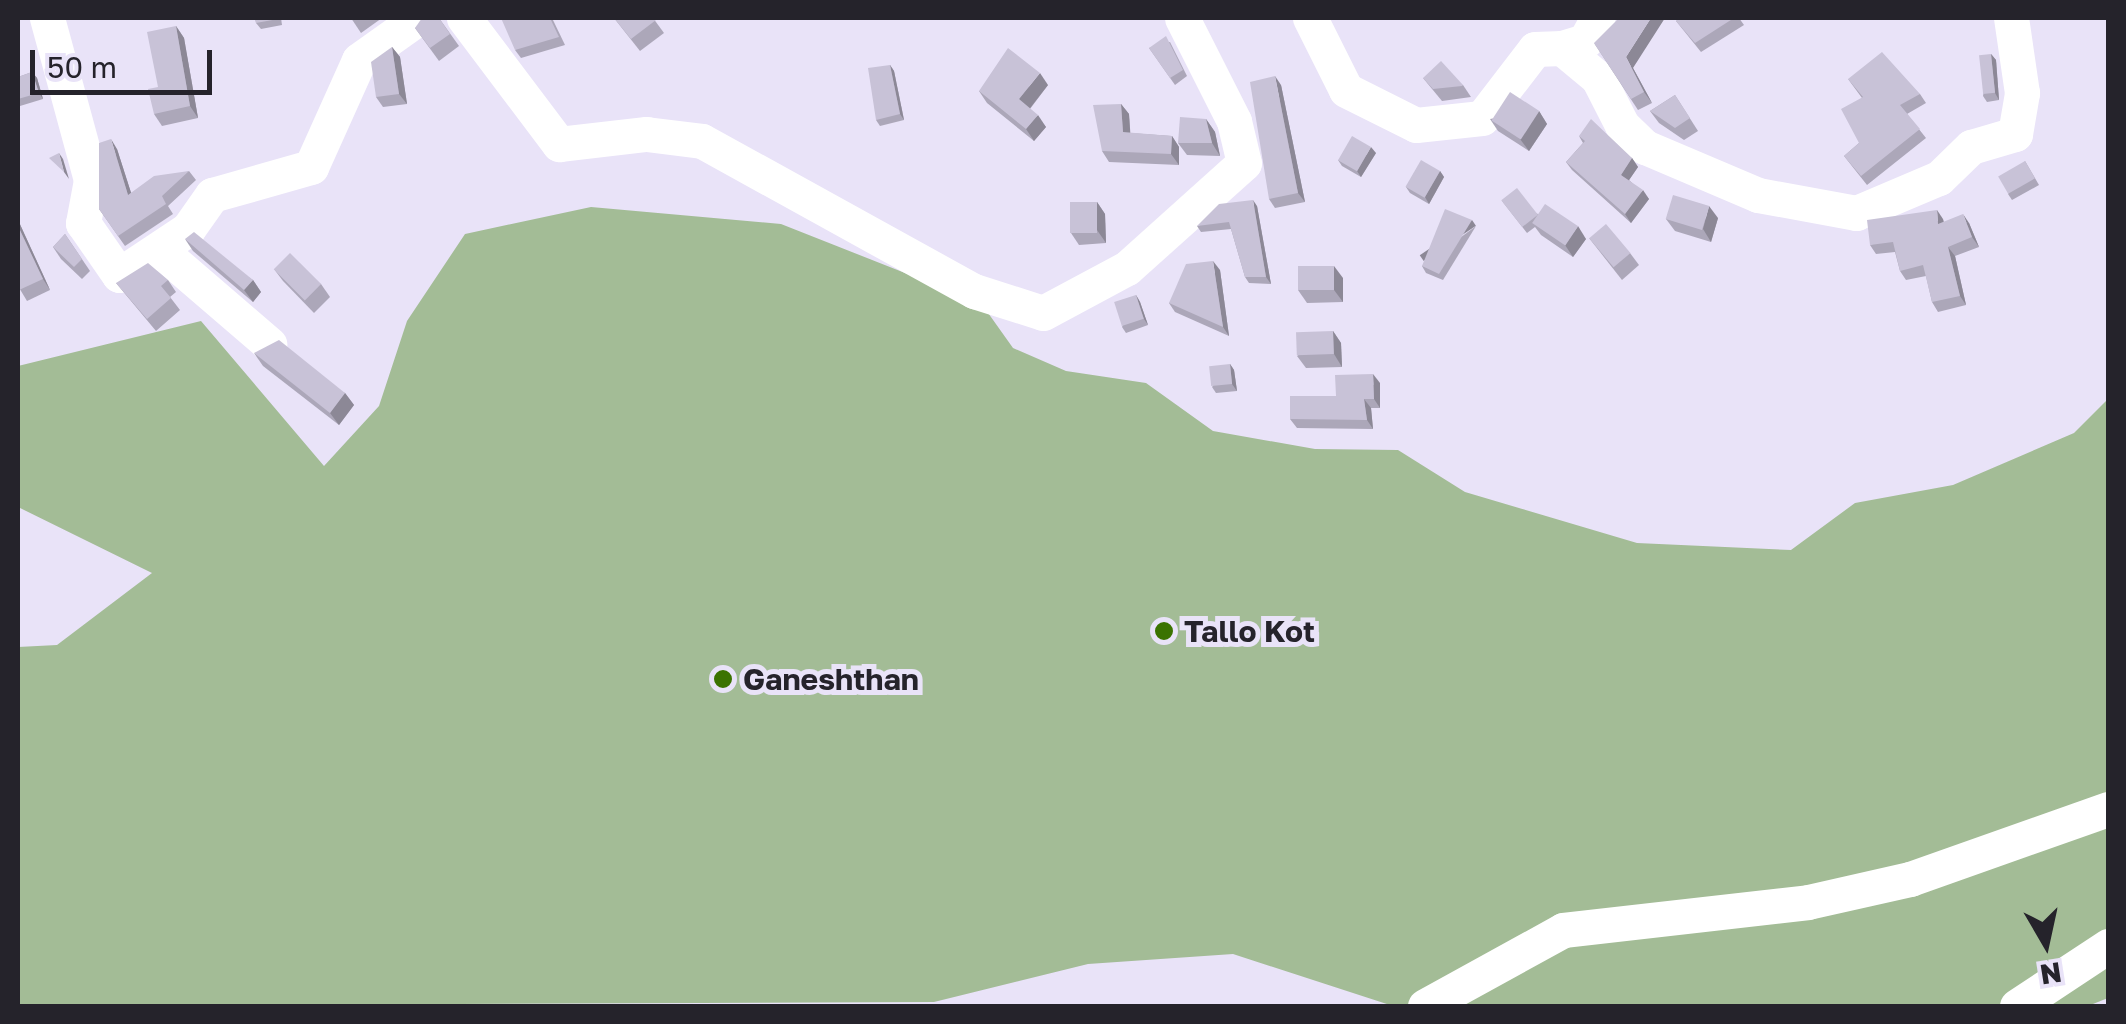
<!DOCTYPE html>
<html>
<head>
<meta charset="utf-8">
<style>
	body { margin:0 }
	#map { position:relative; width:2126px; height:1024px; overflow:hidden; background:#e9e3f8; font-family:"Golos Text",sans-serif }
	div>[style] { position:absolute }
	.green>* { inset:0; background:#a3bc96 }
	.minor>* { height:35px; margin:-17.5px; padding:0 17.5px; transform-origin:17.5px; border-radius:17.5px; background:#fff }
	.wall>* { inset:0; background:#aca7b9 }
	.shaded-wall>* { inset:0; background:#8c8896; transform-origin:0 0 }
	.building>* { inset:0; background:#c8c2d7; transform-origin:0 0 }
	.dots>* { width:28px; height:28px; translate:-50% -50%; box-sizing:border-box; border:5px solid #e9e3f8; border-radius:50% }
	span { translate:-50% -50%; white-space:nowrap; text-align:center; line-height:1.15; -webkit-text-stroke:10px #e9e3f8; paint-order:stroke }
	.poi-label { font-size:30px; color:#25232b; font-weight:700 }
	.left { translate:0 -50%; text-align:left }
	.frame { position:absolute; inset:0; border:20px solid #25232b; pointer-events:none }
	.north { position:absolute; left:1996px; top:894px; width:100px; height:100px; -webkit-text-stroke:8px #e9e3f8; paint-order:stroke; rotate:171deg; font-size:28px; font-weight:700; line-height:40px; text-align:center; color:#25232b }
	.north::after { content:''; display:block; margin:auto; width:35px; height:45px; background:#25232b; clip-path:polygon(50% 0,100% 100%,50% 72%,0 100%) }
	.scale { position:absolute; left:30px; top:50px; width:182px; height:45px; box-sizing:border-box; border:5px solid #25232b; border-top:0; padding-left:12px; font-size:30px; line-height:35px; white-space:nowrap; color:#25232b; -webkit-text-stroke:8px #e9e3f8; paint-order:stroke }
</style>
</head>
<body>
<div id="map">
	<div class="green">
		<i style="clip-path:polygon(591px 207px,781px 224px,981px 303px,1013px 348px,1066px 371px,1146px 383px,1213px 431px,1315px 449px,1398px 450px,1465px 492px,1637px 543px,1791px 550px,1855px 503px,1953px 485px,2074px 433px,2108px 399px,2108px 998px,2088px 1006px,1393px 1006px,1233px 954px,1088px 964px,934px 1002px,18px 1006px,18px 647px,57px 645px,152px 573px,18px 507px,18px 366px,201px 321px,324px 466px,379px 406px,407px 321px,465px 234px)"></i>
	</div>
	<div class="minor">
		<i style="left:47px;top:18px;width:168px;rotate:74.8deg"></i>
		<i style="left:91px;top:180px;width:44px;rotate:100.5deg"></i>
		<i style="left:83px;top:223px;width:63px;rotate:55.3deg"></i>
		<i style="left:119px;top:275px;width:83px;rotate:-33.7deg"></i>
		<i style="left:188px;top:229px;width:42px;rotate:-54.8deg"></i>
		<i style="left:212px;top:195px;width:103px;rotate:-15.8deg"></i>
		<i style="left:311px;top:167px;width:117px;rotate:-65.8deg"></i>
		<i style="left:359px;top:60px;width:72px;rotate:-35.4deg"></i>
		<i style="left:464px;top:18px;width:158px;rotate:53deg"></i>
		<i style="left:559px;top:144px;width:88px;rotate:-6.6deg"></i>
		<i style="left:646px;top:134px;width:56px;rotate:7.1deg"></i>
		<i style="left:702px;top:141px;width:311px;rotate:28.9deg"></i>
		<i style="left:974px;top:291px;width:72px;rotate:17.7deg"></i>
		<i style="left:1043px;top:313px;width:95px;rotate:-28.2deg"></i>
		<i style="left:1127px;top:268px;width:157px;rotate:-41.9deg"></i>
		<i style="left:1244px;top:163px;width:43px;rotate:-103.4deg"></i>
		<i style="left:1234px;top:121px;width:115px;rotate:-116.8deg"></i>
		<i style="left:1310px;top:18px;width:80px;rotate:63.4deg"></i>
		<i style="left:1346px;top:90px;width:78px;rotate:26.6deg"></i>
		<i style="left:1416px;top:125px;width:66px;rotate:-6.1deg"></i>
		<i style="left:1482px;top:118px;width:87px;rotate:-52.5deg"></i>
		<i style="left:1535px;top:49px;width:27px;rotate:-2deg"></i>
		<i style="left:1562px;top:48px;width:47px;rotate:39.8deg"></i>
		<i style="left:1598px;top:78px;width:53px;rotate:62.9deg"></i>
		<i style="left:1622px;top:125px;width:32px;rotate:44deg"></i>
		<i style="left:1645px;top:147px;width:123px;rotate:23deg"></i>
		<i style="left:1758px;top:195px;width:100px;rotate:10.4deg"></i>
		<i style="left:1856px;top:213px;width:90px;rotate:-22.9deg"></i>
		<i style="left:1939px;top:178px;width:45px;rotate:-44.1deg"></i>
		<i style="left:1971px;top:147px;width:46px;rotate:-16.5deg"></i>
		<i style="left:2015px;top:134px;width:42px;rotate:-80.3deg"></i>
		<i style="left:2022px;top:93px;width:76px;rotate:-98.3deg"></i>
		<i style="left:1562px;top:48px;width:24px;rotate:-17deg"></i>
		<i style="left:1585px;top:41px;width:26px;rotate:-61deg"></i>
		<i style="left:161px;top:251px;width:143px;rotate:40.7deg"></i>
		<i style="left:1425px;top:1006px;width:158px;rotate:-28.8deg"></i>
		<i style="left:1563px;top:930px;width:247px;rotate:-6.5deg"></i>
		<i style="left:1808px;top:902px;width:105px;rotate:-12.7deg"></i>
		<i style="left:1910px;top:879px;width:210px;rotate:-19.5deg"></i>
		<i style="left:2017px;top:1006px;width:109px;rotate:-33.4deg"></i>
	</div>
	<div class="wall">
		<i style="clip-path:polygon(255px 18px,281px 18px,282px 25px,261px 29px,256px 23px)"></i>
		<i style="clip-path:polygon(351px 18px,382px 18px,361px 33px)"></i>
		<i style="clip-path:polygon(439px 18px,459px 46px,439px 61px,415px 28px)"></i>
		<i style="clip-path:polygon(552px 18px,565px 45px,521px 58px,515px 50px)"></i>
		<i style="clip-path:polygon(614px 18px,653px 18px,664px 33px,640px 51px)"></i>
		<i style="clip-path:polygon(1680px 18px,1739px 18px,1744px 25px,1701px 52px,1676px 21px)"></i>
		<i style="clip-path:polygon(176px 26px,184px 38px,198px 118px,162px 126px,154px 114px,158px 87px)"></i>
		<i style="clip-path:polygon(1170px 42px,1187px 76px,1175px 85px,1149px 48px)"></i>
		<i style="clip-path:polygon(1594px 43px,1633px 68px,1652px 103px,1638px 110px)"></i>
		<i style="clip-path:polygon(392px 47px,400px 57px,407px 104px,383px 107px,376px 97px)"></i>
		<i style="clip-path:polygon(1991px 54px,1996px 60px,1999px 100px,1987px 102px,1983px 96px)"></i>
		<i style="clip-path:polygon(890px 65px,894px 71px,904px 120px,880px 126px,876px 120px)"></i>
		<i style="clip-path:polygon(32px 72px,37px 78px,43px 99px,20px 106px,18px 103px,18px 77px)"></i>
		<i style="clip-path:polygon(1423px 78px,1463px 85px,1471px 97px,1442px 101px)"></i>
		<i style="clip-path:polygon(1848px 79px,1920px 94px,1926px 103px,1907px 114px,1926px 138px,1867px 185px,1844px 156px,1859px 143px,1862px 98px)"></i>
		<i style="clip-path:polygon(1048px 85px,1030px 109px,1046px 127px,1034px 141px,987px 103px,979px 91px)"></i>
		<i style="clip-path:polygon(1281px 85px,1305px 202px,1275px 208px,1269px 199px)"></i>
		<i style="clip-path:polygon(1675px 95px,1698px 131px,1684px 140px,1659px 123px,1650px 111px)"></i>
		<i style="clip-path:polygon(1121px 104px,1129px 114px,1130px 133px,1172px 136px,1179px 147px,1179px 165px,1109px 162px,1102px 151px)"></i>
		<i style="clip-path:polygon(1539px 111px,1547px 124px,1529px 151px,1498px 131px,1490px 119px)"></i>
		<i style="clip-path:polygon(1206px 119px,1215px 132px,1220px 156px,1187px 155px,1178px 143px)"></i>
		<i style="clip-path:polygon(1579px 136px,1632px 158px,1638px 167px,1629px 180px,1649px 199px,1631px 223px,1572px 170px,1566px 162px,1583px 143px)"></i>
		<i style="clip-path:polygon(117px 149px,131px 193px,189px 171px,196px 180px,168px 206px,173px 214px,125px 246px,99px 209px)"></i>
		<i style="clip-path:polygon(1376px 153px,1361px 177px,1342px 166px,1338px 160px)"></i>
		<i style="clip-path:polygon(2025px 161px,2039px 185px,2012px 200px,2008px 194px)"></i>
		<i style="clip-path:polygon(1440px 171px,1444px 177px,1429px 204px,1410px 193px,1406px 187px)"></i>
		<i style="clip-path:polygon(1502px 201px,1538px 214px,1586px 239px,1573px 257px,1541px 235px,1535px 227px,1527px 233px)"></i>
		<i style="clip-path:polygon(1097px 202px,1105px 214px,1106px 243px,1079px 245px,1071px 233px)"></i>
		<i style="clip-path:polygon(1257px 206px,1271px 284px,1249px 283px,1245px 277px,1231px 229px,1201px 232px,1197px 226px)"></i>
		<i style="clip-path:polygon(1718px 218px,1711px 242px,1675px 231px,1666px 219px)"></i>
		<i style="clip-path:polygon(1943px 219px,1944px 222px,1969px 223px,1979px 247px,1955px 256px,1966px 305px,1938px 312px,1932px 302px,1926px 276px,1906px 280px,1900px 271px,1895px 252px,1876px 254px,1870px 245px)"></i>
		<i style="clip-path:polygon(18px 220px,50px 290px,27px 301px,18px 286px)"></i>
		<i style="clip-path:polygon(1476px 226px,1443px 280px,1426px 273px,1422px 266px)"></i>
		<i style="clip-path:polygon(65px 234px,90px 271px,82px 279px,61px 259px,53px 247px)"></i>
		<i style="clip-path:polygon(1589px 238px,1630px 253px,1639px 265px,1622px 280px)"></i>
		<i style="clip-path:polygon(185px 239px,253px 280px,261px 292px,253px 302px,193px 251px)"></i>
		<i style="clip-path:polygon(274px 269px,321px 284px,330px 297px,314px 313px,283px 281px)"></i>
		<i style="clip-path:polygon(1220px 270px,1229px 336px,1175px 312px,1169px 303px)"></i>
		<i style="clip-path:polygon(1343px 278px,1343px 302px,1307px 303px,1298px 290px)"></i>
		<i style="clip-path:polygon(168px 280px,176px 292px,170px 297px,180px 310px,156px 331px,116px 283px)"></i>
		<i style="clip-path:polygon(1136px 295px,1140px 302px,1148px 325px,1126px 333px,1122px 327px)"></i>
		<i style="clip-path:polygon(1333px 331px,1341px 343px,1342px 367px,1306px 368px,1297px 356px)"></i>
		<i style="clip-path:polygon(254px 353px,345px 393px,354px 405px,339px 425px,263px 366px)"></i>
		<i style="clip-path:polygon(1230px 364px,1234px 370px,1237px 391px,1216px 393px,1212px 387px)"></i>
		<i style="clip-path:polygon(1380px 383px,1380px 408px,1371px 408px,1373px 429px,1297px 428px,1290px 419px,1336px 396px)"></i>
	</div>
	<div class="shaded-wall">
		<i style="clip-path:polygon(1651px 18px,1665px 18px,1633px 68px,1652px 103px,1644px 92px,1626px 57px)"></i>
		<i style="clip-path:polygon(176px 26px,184px 38px,198px 118px,190px 106px)"></i>
		<i style="clip-path:polygon(392px 47px,400px 57px,407px 104px,399px 94px)"></i>
		<i style="clip-path:polygon(1991px 54px,1996px 60px,1999px 100px,1995px 93px)"></i>
		<i style="clip-path:polygon(890px 65px,894px 71px,904px 120px,900px 114px)"></i>
		<i style="clip-path:polygon(32px 72px,37px 78px,43px 99px,39px 93px)"></i>
		<i style="clip-path:polygon(1040px 73px,1048px 85px,1027px 112px,1019px 99px)"></i>
		<i style="clip-path:polygon(1275px 76px,1281px 85px,1305px 202px,1298px 193px)"></i>
		<i style="clip-path:polygon(1121px 104px,1129px 114px,1131px 143px,1123px 132px)"></i>
		<i style="clip-path:polygon(1539px 111px,1547px 124px,1529px 151px,1520px 139px)"></i>
		<i style="clip-path:polygon(1038px 115px,1046px 127px,1034px 141px,1026px 129px)"></i>
		<i style="clip-path:polygon(1206px 119px,1215px 132px,1220px 156px,1212px 143px)"></i>
		<i style="clip-path:polygon(1172px 136px,1179px 147px,1179px 165px,1171px 154px)"></i>
		<i style="clip-path:polygon(111px 139px,117px 149px,135px 205px,128px 195px)"></i>
		<i style="clip-path:polygon(1371px 147px,1376px 153px,1361px 177px,1357px 171px)"></i>
		<i style="clip-path:polygon(59px 153px,63px 159px,69px 179px,64px 172px)"></i>
		<i style="clip-path:polygon(1632px 158px,1638px 167px,1627px 183px,1621px 175px)"></i>
		<i style="clip-path:polygon(1440px 171px,1444px 177px,1429px 204px,1425px 197px)"></i>
		<i style="clip-path:polygon(1643px 190px,1649px 199px,1631px 223px,1625px 214px)"></i>
		<i style="clip-path:polygon(1253px 200px,1257px 206px,1271px 284px,1266px 277px)"></i>
		<i style="clip-path:polygon(1097px 202px,1105px 214px,1106px 243px,1097px 230px)"></i>
		<i style="clip-path:polygon(1709px 206px,1718px 218px,1711px 242px,1703px 229px)"></i>
		<i style="clip-path:polygon(1937px 210px,1943px 219px,1945px 233px,1938px 224px)"></i>
		<i style="clip-path:polygon(1963px 214px,1969px 223px,1979px 247px,1972px 237px)"></i>
		<i style="clip-path:polygon(18px 220px,50px 290px,43px 279px,18px 226px)"></i>
		<i style="left:1472px;top:220px;width:7px;height:63px;rotate:56deg"></i>
		<i style="clip-path:polygon(1578px 226px,1586px 239px,1573px 257px,1565px 245px)"></i>
		<i style="clip-path:polygon(1948px 247px,1955px 256px,1966px 305px,1960px 296px)"></i>
		<i style="clip-path:polygon(1213px 261px,1220px 270px,1229px 336px,1223px 327px)"></i>
		<i style="clip-path:polygon(1334px 266px,1343px 278px,1343px 302px,1334px 290px)"></i>
		<i style="clip-path:polygon(253px 280px,261px 292px,253px 302px,244px 290px)"></i>
		<i style="clip-path:polygon(1136px 295px,1140px 302px,1148px 325px,1144px 319px)"></i>
		<i style="clip-path:polygon(1333px 331px,1341px 343px,1342px 367px,1334px 354px)"></i>
		<i style="clip-path:polygon(1230px 364px,1234px 370px,1237px 391px,1232px 384px)"></i>
		<i style="clip-path:polygon(1373px 374px,1380px 383px,1380px 408px,1374px 399px)"></i>
		<i style="clip-path:polygon(345px 393px,354px 405px,339px 425px,330px 413px)"></i>
		<i style="clip-path:polygon(1364px 399px,1371px 408px,1373px 429px,1367px 420px)"></i>
	</div>
	<div class="building">
		<i style="clip-path:polygon(255px 18px,278px 18px,278px 19px,256px 23px)"></i>
		<i style="clip-path:polygon(422px 18px,439px 18px,450px 34px,430px 48px,415px 28px)"></i>
		<i style="clip-path:polygon(501px 18px,550px 18px,559px 37px,515px 50px)"></i>
		<i style="clip-path:polygon(614px 18px,653px 18px,656px 20px,631px 39px)"></i>
		<i style="clip-path:polygon(1619px 18px,1651px 18px,1626px 57px,1644px 92px,1631px 99px,1594px 43px)"></i>
		<i style="clip-path:polygon(1680px 18px,1734px 18px,1695px 43px,1676px 21px)"></i>
		<i style="clip-path:polygon(176px 26px,190px 106px,154px 114px,148px 89px,158px 87px,147px 32px)"></i>
		<i style="clip-path:polygon(1166px 36px,1183px 70px,1170px 78px,1149px 48px)"></i>
		<i style="clip-path:polygon(392px 47px,399px 94px,376px 97px,371px 62px)"></i>
		<i style="clip-path:polygon(1008px 48px,1040px 73px,1019px 99px,1038px 115px,1026px 129px,979px 91px)"></i>
		<i style="clip-path:polygon(1882px 52px,1920px 94px,1900px 105px,1920px 129px,1861px 176px,1844px 156px,1859px 143px,1841px 109px,1863px 97px,1848px 79px)"></i>
		<i style="left:1991px;top:54px;width:39px;height:12px;rotate:84deg"></i>
		<i style="clip-path:polygon(1441px 61px,1463px 85px,1462px 86px,1433px 89px,1423px 78px)"></i>
		<i style="clip-path:polygon(890px 65px,900px 114px,876px 120px,868px 68px)"></i>
		<i style="clip-path:polygon(32px 72px,39px 93px,18px 99px,18px 77px)"></i>
		<i style="clip-path:polygon(1275px 76px,1298px 193px,1269px 199px,1250px 82px)"></i>
		<i style="left:1510px;top:92px;width:35px;height:34px;rotate:33deg"></i>
		<i style="clip-path:polygon(1675px 95px,1690px 118px,1675px 128px,1650px 111px)"></i>
		<i style="clip-path:polygon(1121px 104px,1123px 132px,1172px 136px,1171px 154px,1102px 151px,1093px 105px)"></i>
		<i style="clip-path:polygon(1180px 117px,1206px 119px,1212px 143px,1178px 143px)"></i>
		<i style="clip-path:polygon(1591px 119px,1632px 158px,1621px 175px,1643px 190px,1625px 214px,1566px 162px,1585px 141px,1579px 136px)"></i>
		<i style="left:1352px;top:136px;width:22px;height:28px;rotate:30deg"></i>
		<i style="clip-path:polygon(111px 139px,128px 195px,154px 176px,189px 171px,162px 196px,166px 204px,118px 236px,99px 209px,99px 143px)"></i>
		<i style="clip-path:polygon(59px 153px,64px 172px,49px 158px)"></i>
		<i style="left:1421px;top:160px;width:22px;height:31px;rotate:30deg"></i>
		<i style="left:2025px;top:161px;width:20px;height:31px;rotate:60deg"></i>
		<i style="left:1517px;top:188px;width:34px;height:20px;rotate:52deg"></i>
		<i style="left:1673px;top:195px;width:38px;height:25px;rotate:17deg"></i>
		<i style="clip-path:polygon(1253px 200px,1266px 277px,1245px 277px,1229px 222px,1197px 226px,1219px 204px)"></i>
		<i style="left:1070px;top:202px;width:27px;height:31px"></i>
		<i style="left:1545px;top:204px;width:40px;height:23px;rotate:34deg"></i>
		<i style="clip-path:polygon(1445px 209px,1472px 220px,1439px 274px,1422px 266px)"></i>
		<i style="clip-path:polygon(1937px 210px,1938px 224px,1963px 214px,1972px 237px,1948px 247px,1960px 296px,1932px 302px,1923px 265px,1900px 271px,1893px 242px,1870px 245px,1867px 220px)"></i>
		<i style="left:1606px;top:224px;width:38px;height:22px;rotate:50deg"></i>
		<i style="clip-path:polygon(18px 226px,43px 279px,19px 290px,18px 286px)"></i>
		<i style="clip-path:polygon(194px 232px,253px 280px,244px 290px,185px 239px)"></i>
		<i style="clip-path:polygon(65px 234px,82px 259px,74px 267px,53px 247px)"></i>
		<i style="left:290px;top:253px;width:44px;height:23px;rotate:45deg"></i>
		<i style="clip-path:polygon(1213px 261px,1223px 327px,1169px 303px,1186px 264px)"></i>
		<i style="clip-path:polygon(148px 263px,168px 280px,161px 286px,171px 298px,147px 319px,116px 283px)"></i>
		<i style="left:1298px;top:266px;width:36px;height:24px"></i>
		<i style="left:1136px;top:295px;width:25px;height:23px;rotate:72deg"></i>
		<i style="left:1333px;top:331px;width:23px;height:37px;rotate:88deg"></i>
		<i style="clip-path:polygon(279px 340px,345px 393px,330px 413px,254px 353px)"></i>
		<i style="left:1230px;top:364px;width:20px;height:21px;rotate:84deg"></i>
		<i style="clip-path:polygon(1373px 374px,1374px 399px,1364px 399px,1367px 420px,1290px 419px,1290px 396px,1336px 396px,1335px 375px)"></i>
	</div>
	<div class="dots">
		<i style="left:1164px;top:631px;background:#3b7301"></i>
		<i style="left:723px;top:679px;background:#3b7301"></i>
	</div>
	<div class="poi-label">
		<span class="left" style="left:1184px;top:631px">Tallo Kot</span>
		<span class="left" style="left:743px;top:679px">Ganeshthan</span>
	</div>
	<div class="frame"></div>
	<div class="north">N</div>
	<div class="scale">50 m</div>
</div>
</body>
</html>
